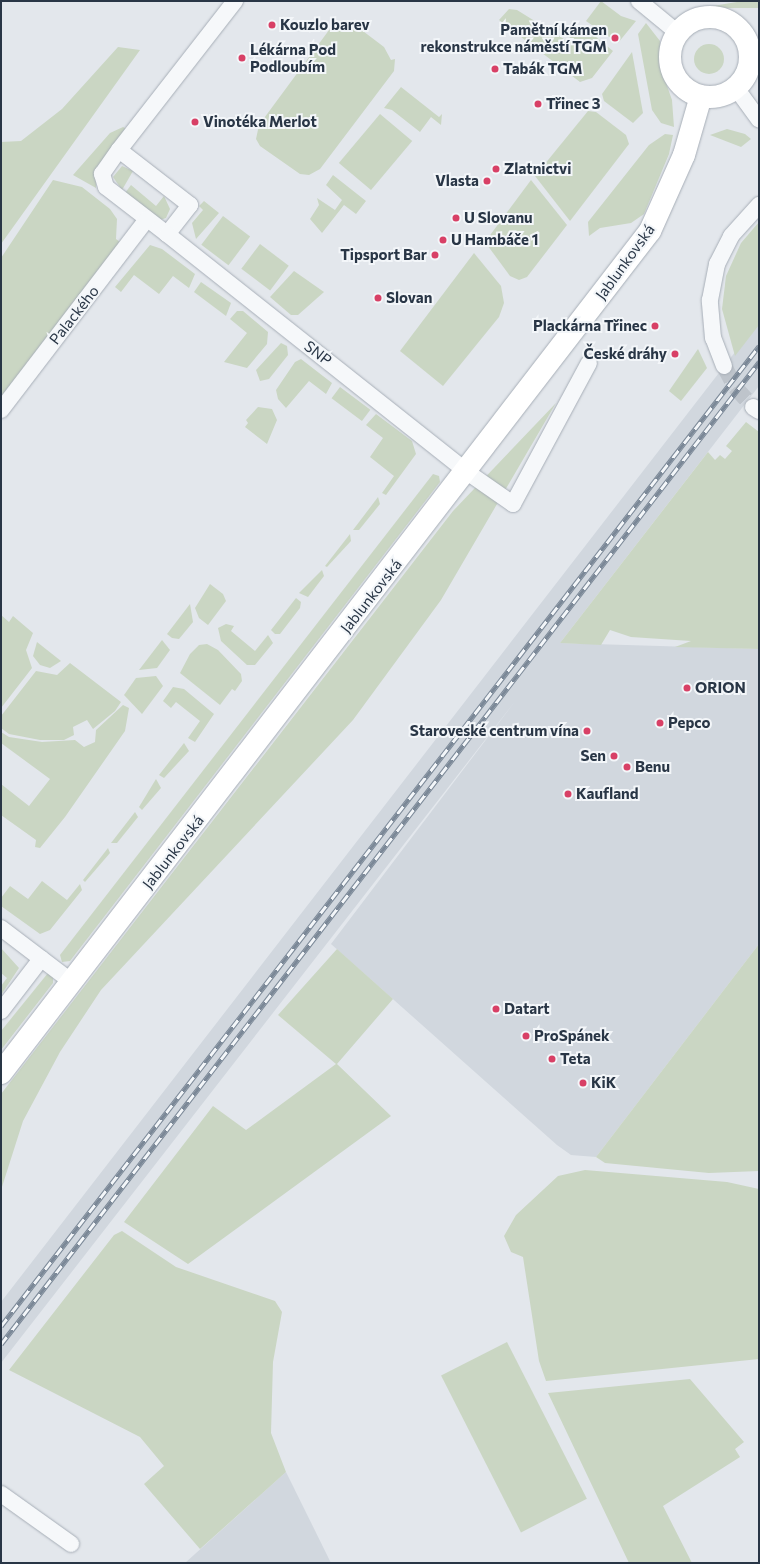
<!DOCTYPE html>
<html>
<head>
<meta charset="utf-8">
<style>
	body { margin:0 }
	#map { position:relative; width:760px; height:1564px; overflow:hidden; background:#e3e7ec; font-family:Commissioner,sans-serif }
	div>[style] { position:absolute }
	.built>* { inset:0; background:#d1d7de }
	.green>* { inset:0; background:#cad6c3; transform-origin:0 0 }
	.round { border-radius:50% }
	.street-tunnel>* { height:16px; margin-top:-8px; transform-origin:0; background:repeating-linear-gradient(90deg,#bec4cb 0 16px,transparent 0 24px) }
	.roads { filter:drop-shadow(0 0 1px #a7aeb7) drop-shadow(0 0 1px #a7aeb7) }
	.street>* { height:16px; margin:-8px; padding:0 8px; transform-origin:8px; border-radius:8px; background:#f6f8fa }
	.secondary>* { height:22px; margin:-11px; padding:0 11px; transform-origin:11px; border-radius:11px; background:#fff }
	.secondary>.ring { margin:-11px; padding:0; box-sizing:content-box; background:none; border:22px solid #fff; border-radius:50% }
	.rail>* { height:4.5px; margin-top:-2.25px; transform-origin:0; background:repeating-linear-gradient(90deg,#f3f6f9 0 9px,#7b8897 0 18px); box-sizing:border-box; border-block:1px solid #7b8897 }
	.dots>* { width:11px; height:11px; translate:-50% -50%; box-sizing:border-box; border:2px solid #f3f6f9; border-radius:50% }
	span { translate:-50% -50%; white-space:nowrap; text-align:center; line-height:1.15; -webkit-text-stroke:4px #f3f6f9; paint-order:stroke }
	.poi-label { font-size:15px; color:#293646; font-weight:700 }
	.left { translate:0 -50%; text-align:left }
	.right { translate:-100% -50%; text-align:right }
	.street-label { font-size:15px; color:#293646 }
	.frame { position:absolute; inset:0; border:2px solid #293646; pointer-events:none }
</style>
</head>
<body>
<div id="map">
	<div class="built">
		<i style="clip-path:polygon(759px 321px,759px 386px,560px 643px,759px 649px,759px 944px,596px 1157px,571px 1155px,557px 1145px,331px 944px,516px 700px,1px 1363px,1px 1302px)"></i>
		<i style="clip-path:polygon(286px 1472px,331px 1563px,185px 1563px)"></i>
	</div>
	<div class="green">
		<i style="clip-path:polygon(601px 1px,621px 16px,636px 21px,618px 43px,586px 21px)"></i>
		<i style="clip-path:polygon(743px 1px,759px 1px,759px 8px,700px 8px)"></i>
		<i style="clip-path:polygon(509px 9px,517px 10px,567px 41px,578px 27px,584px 27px,613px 51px,592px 78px,580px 82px,499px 20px)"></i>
		<i style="clip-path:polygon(351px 22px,384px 47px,391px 60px,395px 59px,394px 71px,320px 169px,309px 175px,300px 174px,260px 146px,256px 139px,259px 125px,332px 26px,340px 22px)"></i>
		<i style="clip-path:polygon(646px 23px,660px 41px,660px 66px,672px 100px,674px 127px,661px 123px,652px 110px,638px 34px)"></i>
		<i class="round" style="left:694px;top:44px;width:30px;height:30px"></i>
		<i style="clip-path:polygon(118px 47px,140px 50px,1px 244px,1px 142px,21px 141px,62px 109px)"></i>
		<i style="clip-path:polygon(632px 52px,643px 113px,633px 123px,604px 101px,602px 94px)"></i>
		<i style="clip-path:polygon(401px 87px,439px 117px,442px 114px,441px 125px,431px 117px,420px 132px,392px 110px,384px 108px)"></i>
		<i style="clip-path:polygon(588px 111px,596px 112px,626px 135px,629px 144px,570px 221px,535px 176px)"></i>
		<i style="left:380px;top:114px;width:42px;height:64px;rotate:40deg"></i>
		<i style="clip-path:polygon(123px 127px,129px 130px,96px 168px,96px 188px,73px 175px,110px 133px)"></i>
		<i style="clip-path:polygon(727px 129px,745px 134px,751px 139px,741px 147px,710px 135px)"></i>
		<i style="clip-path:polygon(665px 134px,673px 135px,669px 154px,644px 214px,631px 223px,600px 228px,589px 236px,588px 222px,649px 145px)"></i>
		<i style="clip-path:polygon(122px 166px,133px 171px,122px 190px,113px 177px)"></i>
		<i style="clip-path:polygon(333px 175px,366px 201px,356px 214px,344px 205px,322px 233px,310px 219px,319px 205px,317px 198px,335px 210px,342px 200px,326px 185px)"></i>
		<i style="clip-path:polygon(53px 180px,82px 187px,110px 209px,117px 219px,116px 239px,120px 242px,1px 397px,1px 258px)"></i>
		<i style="clip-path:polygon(531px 180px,567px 225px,527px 277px,519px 280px,510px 276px,485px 242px)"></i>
		<i style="clip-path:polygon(131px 185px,156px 206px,164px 196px,170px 209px,166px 218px,160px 220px,125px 193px)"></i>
		<i style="clip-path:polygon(204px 201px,219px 213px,196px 239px,192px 223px,203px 210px,199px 206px)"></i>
		<i style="left:223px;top:216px;width:34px;height:36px;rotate:37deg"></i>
		<i style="clip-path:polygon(759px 222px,759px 325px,735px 356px,722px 309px,726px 276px,741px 243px)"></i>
		<i style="left:260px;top:244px;width:36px;height:31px;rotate:37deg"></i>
		<i style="clip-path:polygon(150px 245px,162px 249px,195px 274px,189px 288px,173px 276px,159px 294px,134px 275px,121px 292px,115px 287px)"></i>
		<i style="clip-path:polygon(474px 253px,501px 286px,504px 303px,499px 317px,443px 386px,400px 351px)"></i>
		<i style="clip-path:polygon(294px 271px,324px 292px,298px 315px,291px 315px,270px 297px)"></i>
		<i style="clip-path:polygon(201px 282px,231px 303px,226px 316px,194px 292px)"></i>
		<i style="clip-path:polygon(237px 311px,243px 311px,268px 332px,267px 344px,247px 368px,224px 362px,247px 333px,230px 319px)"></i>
		<i style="clip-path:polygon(281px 343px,287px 346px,288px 355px,269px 379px,260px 381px,256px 370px)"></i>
		<i style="clip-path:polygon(698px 349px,707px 368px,681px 401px,669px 391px)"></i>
		<i style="clip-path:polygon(301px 359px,332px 383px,326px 394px,309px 381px,286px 408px,278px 399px,276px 390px,295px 362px)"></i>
		<i style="left:340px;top:387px;width:38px;height:14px;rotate:37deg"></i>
		<i style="clip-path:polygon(556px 403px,441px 600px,353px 720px,101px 990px,60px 1052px,23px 1121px,1px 1190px,1px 1094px,453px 511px)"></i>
		<i style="clip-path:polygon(258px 407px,272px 409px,277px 420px,267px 444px,245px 427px,248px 423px,246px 420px)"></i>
		<i style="clip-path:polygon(376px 414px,412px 441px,416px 454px,386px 495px,382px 493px,394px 476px,370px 457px,383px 438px,366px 425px)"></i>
		<i style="clip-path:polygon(746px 422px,759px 432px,759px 649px,675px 647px,691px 641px,631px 637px,610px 630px,601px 645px,560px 643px,708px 452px,715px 460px,720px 455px,725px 459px,732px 451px,726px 446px)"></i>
		<i style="clip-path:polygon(433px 474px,439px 476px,440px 482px,70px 961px,62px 962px,60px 955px)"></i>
		<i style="clip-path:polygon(378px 497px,380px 504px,359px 530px,353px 530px)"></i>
		<i style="clip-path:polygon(350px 534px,351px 541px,327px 567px,325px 566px)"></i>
		<i style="clip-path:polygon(322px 570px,324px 576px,308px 597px,299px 593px)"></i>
		<i style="clip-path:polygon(210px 584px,223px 594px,226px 601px,208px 625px,199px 618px,195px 608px)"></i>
		<i style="clip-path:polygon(296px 598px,301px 602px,300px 608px,280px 634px,275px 634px,271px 630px)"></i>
		<i style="clip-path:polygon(190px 604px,193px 622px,179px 639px,172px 638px,167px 634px)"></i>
		<i style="clip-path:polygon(1px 615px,9px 622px,13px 616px,33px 633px,26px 650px,32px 668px,1px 708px)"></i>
		<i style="clip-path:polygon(226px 624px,234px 626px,231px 631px,255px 651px,268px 635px,273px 643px,255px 665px,247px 665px,221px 641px,218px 628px)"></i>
		<i style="clip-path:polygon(162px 640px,170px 650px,157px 668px,139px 670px)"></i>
		<i style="clip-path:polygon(37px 642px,61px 661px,50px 668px,40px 665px,33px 656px)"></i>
		<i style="clip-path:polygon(207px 644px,218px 650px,241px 674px,242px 681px,235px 691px,232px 689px,220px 705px,180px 673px,190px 654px,199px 645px)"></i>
		<i style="clip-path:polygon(70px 663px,121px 702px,115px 711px,93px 729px,87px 720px,73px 727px,74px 735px,64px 740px,40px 740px,9px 734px,1px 728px,1px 716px,36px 671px,57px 675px)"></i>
		<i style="clip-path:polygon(156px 676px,163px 686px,142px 714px,124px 695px,136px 678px)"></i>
		<i style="clip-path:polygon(173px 687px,184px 689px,214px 714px,195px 742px,188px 738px,200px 721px,176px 702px,171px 708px,163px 701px)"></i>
		<i style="clip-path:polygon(123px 705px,129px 708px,125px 731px,65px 817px,40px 848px,35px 847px,36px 840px,1px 815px,1px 784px,29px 806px,50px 779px,1px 743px,1px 732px,9px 737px,42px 742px,75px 740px,84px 747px,95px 742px,96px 730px)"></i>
		<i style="clip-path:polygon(184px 743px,189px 751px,164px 778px,159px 775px)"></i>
		<i style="clip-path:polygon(156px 779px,161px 788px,142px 810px,139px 807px)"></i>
		<i style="clip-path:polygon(135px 812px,138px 817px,117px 843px,111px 843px)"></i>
		<i style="clip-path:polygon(108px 848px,110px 853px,85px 882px,83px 880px)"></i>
		<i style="clip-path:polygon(42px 881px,67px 900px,80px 884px,82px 890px,50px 930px,40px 934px,1px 906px,1px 898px,10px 886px,28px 899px)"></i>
		<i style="clip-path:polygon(759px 944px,759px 1171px,709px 1173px,605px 1163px,596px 1157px)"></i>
		<i style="clip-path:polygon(1px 948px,19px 968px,1px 995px,1px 986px,7px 978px,1px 973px)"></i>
		<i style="clip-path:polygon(337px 949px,393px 999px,337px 1064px,391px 1116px,188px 1264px,124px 1222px,213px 1106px,246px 1130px,336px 1064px,278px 1015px)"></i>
		<i style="clip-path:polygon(48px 973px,53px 975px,53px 983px,1px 1050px,1px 1031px)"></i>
		<i style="clip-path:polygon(585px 1170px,727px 1182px,759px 1189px,759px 1359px,546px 1381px,539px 1361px,523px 1257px,511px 1252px,504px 1236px,516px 1215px,558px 1176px)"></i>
		<i style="clip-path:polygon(122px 1231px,176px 1267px,275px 1301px,282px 1312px,273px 1362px,271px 1433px,286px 1472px,200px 1549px,144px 1484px,164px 1466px,140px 1437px,9px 1370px,114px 1235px)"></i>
		<i style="left:507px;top:1342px;width:176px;height:74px;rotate:63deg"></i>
		<i style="clip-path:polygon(690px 1379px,744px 1442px,735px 1449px,740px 1457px,663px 1506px,692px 1563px,629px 1563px,548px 1393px)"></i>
	</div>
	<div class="street-tunnel">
		<i style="left:724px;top:366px;width:24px;rotate:62deg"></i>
		<i style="left:735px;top:387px;width:27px;rotate:48deg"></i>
	</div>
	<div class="roads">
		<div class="street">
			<i style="left:639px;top:1px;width:50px;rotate:39.4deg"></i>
			<i style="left:736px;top:88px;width:39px;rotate:54deg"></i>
			<i style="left:119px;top:150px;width:90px;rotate:37.8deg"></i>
			<i style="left:190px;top:205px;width:37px;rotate:128deg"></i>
			<i style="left:167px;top:234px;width:77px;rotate:-142.4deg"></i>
			<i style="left:106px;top:187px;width:14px;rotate:-107deg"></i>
			<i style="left:102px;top:174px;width:29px;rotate:-55deg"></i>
			<i style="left:119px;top:150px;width:189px;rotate:-52.1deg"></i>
			<i style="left:167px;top:234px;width:383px;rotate:38.4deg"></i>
			<i style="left:467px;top:472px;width:56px;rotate:34.8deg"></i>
			<i style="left:513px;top:504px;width:160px;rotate:-61.7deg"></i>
			<i style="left:724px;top:366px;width:30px;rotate:-111deg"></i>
			<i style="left:713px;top:338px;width:38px;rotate:-95deg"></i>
			<i style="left:710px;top:300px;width:37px;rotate:-79deg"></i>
			<i style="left:717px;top:264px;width:31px;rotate:-63deg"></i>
			<i style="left:731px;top:236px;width:42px;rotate:-47.9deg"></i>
			<i style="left:753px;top:407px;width:7px;rotate:34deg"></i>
			<i style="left:1px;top:410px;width:240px;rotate:-52.6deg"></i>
			<i style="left:1px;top:928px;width:89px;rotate:37.3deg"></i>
			<i style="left:1px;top:1011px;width:66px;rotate:-52.4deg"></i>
			<i style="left:1px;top:1494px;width:86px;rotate:35.5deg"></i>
		</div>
		<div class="secondary">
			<i class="ring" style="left:670px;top:17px;width:58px;height:58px"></i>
			<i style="left:1px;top:1073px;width:1063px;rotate:-52.38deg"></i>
			<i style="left:650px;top:231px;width:83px;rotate:-65.9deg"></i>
			<i style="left:684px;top:155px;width:61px;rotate:-73.9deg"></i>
		</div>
	</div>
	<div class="rail">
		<i style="left:1px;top:1326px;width:1239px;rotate:-52.28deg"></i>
		<i style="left:1px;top:1344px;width:1241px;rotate:-52.34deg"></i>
	</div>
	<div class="dots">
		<i style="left:272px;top:25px;background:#d84066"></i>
		<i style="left:615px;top:38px;background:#d84066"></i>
		<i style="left:242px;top:58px;background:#d84066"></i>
		<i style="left:495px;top:69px;background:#d84066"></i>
		<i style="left:538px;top:104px;background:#d84066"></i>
		<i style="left:195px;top:122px;background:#d84066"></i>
		<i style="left:496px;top:169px;background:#d84066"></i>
		<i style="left:487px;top:181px;background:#d84066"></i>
		<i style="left:456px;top:218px;background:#d84066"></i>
		<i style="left:443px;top:240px;background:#d84066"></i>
		<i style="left:435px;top:255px;background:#d84066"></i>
		<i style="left:378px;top:298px;background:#d84066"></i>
		<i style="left:655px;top:326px;background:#d84066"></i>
		<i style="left:675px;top:354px;background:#d84066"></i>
		<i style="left:687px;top:688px;background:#d84066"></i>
		<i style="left:660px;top:723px;background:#d84066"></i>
		<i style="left:587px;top:731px;background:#d84066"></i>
		<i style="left:614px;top:756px;background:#d84066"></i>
		<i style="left:627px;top:767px;background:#d84066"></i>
		<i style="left:568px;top:794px;background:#d84066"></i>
		<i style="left:496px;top:1009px;background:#d84066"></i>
		<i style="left:526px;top:1036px;background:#d84066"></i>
		<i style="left:552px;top:1059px;background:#d84066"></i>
		<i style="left:583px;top:1083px;background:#d84066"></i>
	</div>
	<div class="poi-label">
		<span class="left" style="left:280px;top:25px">Kouzlo barev</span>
		<span class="right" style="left:607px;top:38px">Pamětní kámen<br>rekonstrukce náměstí TGM</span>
		<span class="left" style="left:250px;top:58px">Lékárna Pod<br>Podloubím</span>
		<span class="left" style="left:503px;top:69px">Tabák TGM</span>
		<span class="left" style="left:546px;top:104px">Třinec 3</span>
		<span class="left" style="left:203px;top:122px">Vinotéka Merlot</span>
		<span class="left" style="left:504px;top:169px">Zlatnictvi</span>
		<span class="right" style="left:479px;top:181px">Vlasta</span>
		<span class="left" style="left:464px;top:218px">U Slovanu</span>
		<span class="left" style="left:451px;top:240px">U Hambáče 1</span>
		<span class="right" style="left:427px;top:255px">Tipsport Bar</span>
		<span class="left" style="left:386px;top:298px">Slovan</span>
		<span class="right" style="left:647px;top:326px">Plackárna Třinec</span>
		<span class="right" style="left:667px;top:354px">České dráhy</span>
		<span class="left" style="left:695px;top:688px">ORION</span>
		<span class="left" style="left:668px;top:723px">Pepco</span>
		<span class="right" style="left:579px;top:731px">Staroveské centrum vína</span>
		<span class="right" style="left:606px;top:756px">Sen</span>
		<span class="left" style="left:635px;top:767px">Benu</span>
		<span class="left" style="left:576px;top:794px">Kaufland</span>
		<span class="left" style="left:504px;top:1009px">Datart</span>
		<span class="left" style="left:534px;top:1036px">ProSpánek</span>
		<span class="left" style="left:560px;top:1059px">Teta</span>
		<span class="left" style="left:591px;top:1083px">KiK</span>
	</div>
	<div class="street-label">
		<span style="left:625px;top:262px;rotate:-54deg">Jablunkovská</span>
		<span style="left:74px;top:315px;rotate:-52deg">Palackého</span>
		<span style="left:318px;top:353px;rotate:38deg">SNP</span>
		<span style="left:371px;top:596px;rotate:-52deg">Jablunkovská</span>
		<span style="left:173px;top:852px;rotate:-52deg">Jablunkovská</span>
	</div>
	<div class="frame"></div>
</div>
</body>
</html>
